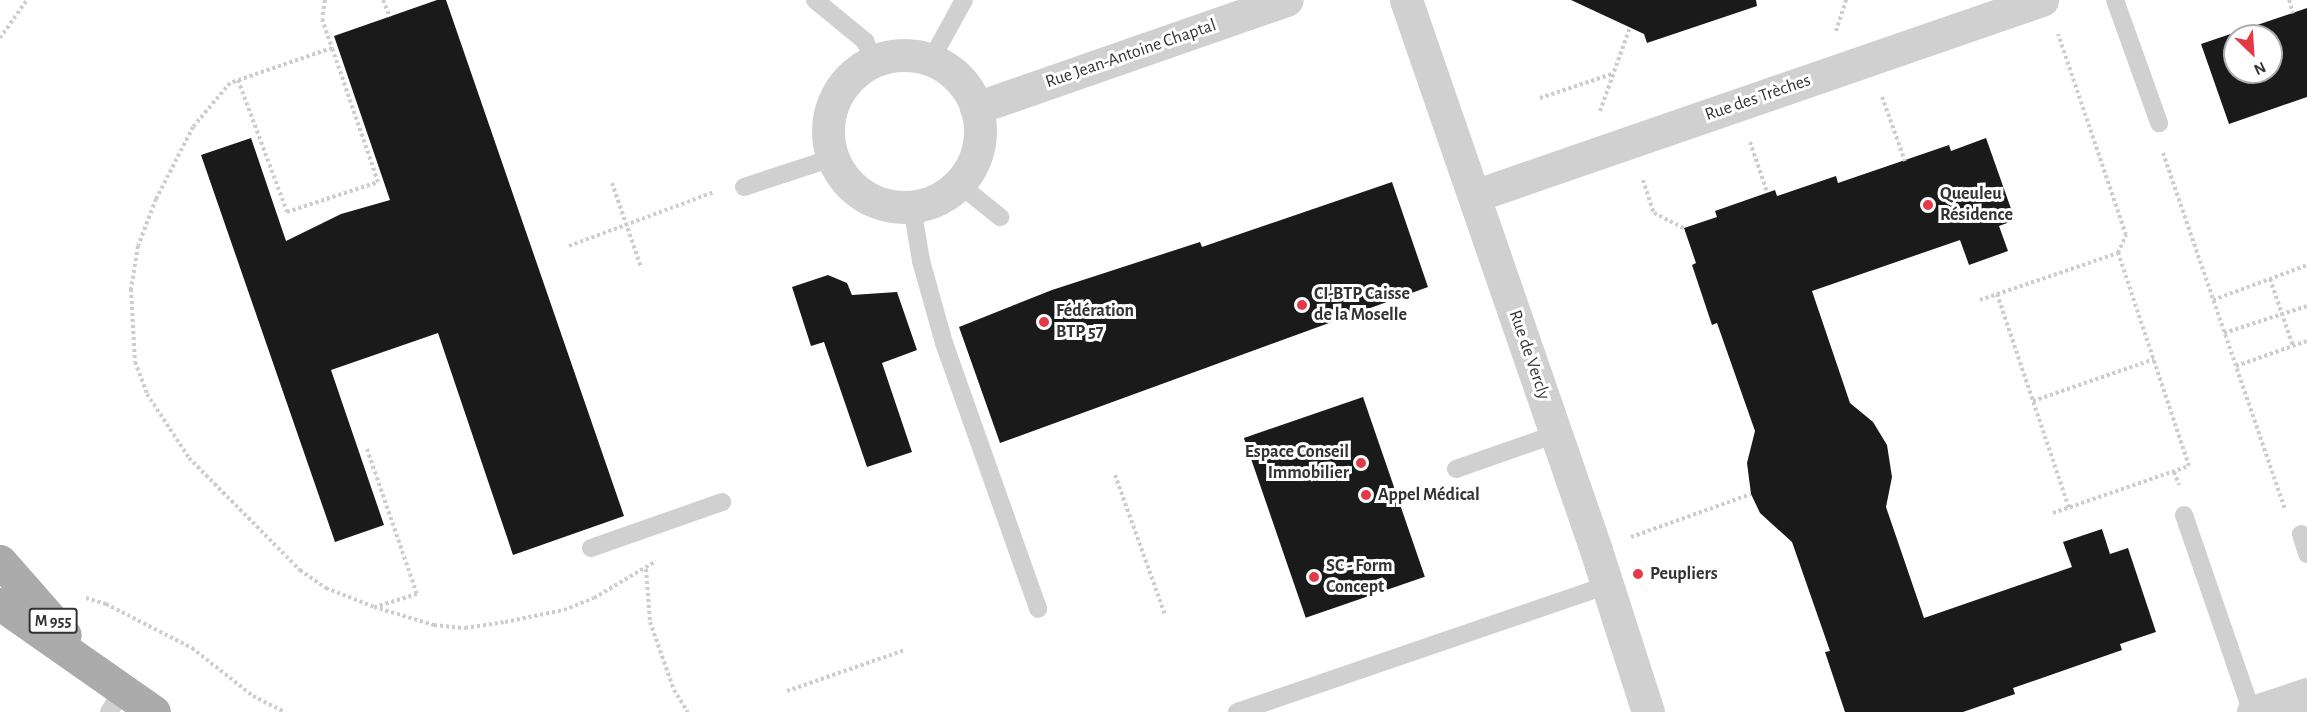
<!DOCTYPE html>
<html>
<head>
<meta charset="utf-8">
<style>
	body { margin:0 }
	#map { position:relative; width:2307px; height:712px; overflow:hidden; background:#fff; font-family:"Alegreya Sans",sans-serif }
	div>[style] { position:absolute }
	.building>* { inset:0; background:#1a1a1a; transform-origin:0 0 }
	.path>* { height:4px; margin-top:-2px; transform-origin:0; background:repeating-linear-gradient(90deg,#cdcdcd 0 3px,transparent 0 6px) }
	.lane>* { height:18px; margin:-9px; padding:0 9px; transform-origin:9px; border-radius:9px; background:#d0d0d0 }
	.street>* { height:33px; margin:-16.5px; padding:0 16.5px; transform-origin:16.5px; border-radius:16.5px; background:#d0d0d0 }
	.street>.ring { margin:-16.5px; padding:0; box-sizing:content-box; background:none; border:33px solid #d0d0d0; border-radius:50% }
	.primary>* { height:33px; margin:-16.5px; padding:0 16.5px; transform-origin:16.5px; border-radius:16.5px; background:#ababab }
	.dots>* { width:16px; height:16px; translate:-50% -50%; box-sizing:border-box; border:3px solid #fff; border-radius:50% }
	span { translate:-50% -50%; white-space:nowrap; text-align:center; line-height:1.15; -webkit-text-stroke:6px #fff; paint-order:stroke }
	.shield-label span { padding:2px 4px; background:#fff; border:2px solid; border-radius:4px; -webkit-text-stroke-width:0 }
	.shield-label { font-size:16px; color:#333; font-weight:700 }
	.street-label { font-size:18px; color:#333 }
	.poi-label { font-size:18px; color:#333; font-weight:700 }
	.left { translate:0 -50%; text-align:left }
	.right { translate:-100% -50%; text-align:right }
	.north { position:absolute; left:2223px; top:24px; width:60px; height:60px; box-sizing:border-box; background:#fff; border:2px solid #adadad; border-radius:50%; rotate:155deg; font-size:16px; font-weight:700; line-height:24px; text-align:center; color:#333 }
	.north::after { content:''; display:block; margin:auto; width:21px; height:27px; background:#e63946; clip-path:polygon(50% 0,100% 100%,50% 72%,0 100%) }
</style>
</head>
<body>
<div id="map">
	<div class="building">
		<i style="clip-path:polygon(437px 0,446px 0,624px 516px,513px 555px,438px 333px,331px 370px,384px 525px,335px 542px,201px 155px,251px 138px,286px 241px,341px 214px,390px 200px,334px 36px)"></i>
		<i style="clip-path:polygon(1571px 0,1756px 0,1757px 6px,1647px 43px,1644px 34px)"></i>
		<i style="clip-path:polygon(evenodd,2307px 8px,2307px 97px,2229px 124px,2201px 44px,2307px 8px,2235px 36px,2271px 36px,2271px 72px,2235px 72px,2235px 36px)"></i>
		<i style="clip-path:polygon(1986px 138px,2015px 220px,1999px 226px,2008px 251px,1969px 265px,1960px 240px,1812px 291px,1850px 403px,1873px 422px,1887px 445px,1892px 477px,1886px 507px,1924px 618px,2072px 567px,2063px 542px,2102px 529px,2110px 554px,2128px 548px,2156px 632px,2120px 644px,2122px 650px,2013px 688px,2015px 694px,1963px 712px,1845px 712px,1825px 652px,1830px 651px,1792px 542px,1760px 513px,1751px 494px,1747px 463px,1755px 431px,1717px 323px,1712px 325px,1692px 265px,1696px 263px,1684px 228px,1717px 217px,1715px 211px,1775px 190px,1777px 196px,1836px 176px,1838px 183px,1949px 145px,1951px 151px)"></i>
		<i style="clip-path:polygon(1392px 182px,1428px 287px,1000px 443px,959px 327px,1052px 290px,1200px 242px,1202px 247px)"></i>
		<i style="clip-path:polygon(828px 275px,847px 283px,852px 295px,897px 292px,917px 350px,882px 363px,912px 452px,867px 467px,824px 342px,811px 346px,792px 287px)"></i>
		<i style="left:1363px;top:397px;width:190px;height:126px;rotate:71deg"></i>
	</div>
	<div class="path">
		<i style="left:325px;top:0;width:19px;rotate:99deg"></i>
		<i style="left:322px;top:19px;width:31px;rotate:71deg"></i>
		<i style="left:332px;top:48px;width:108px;rotate:161.1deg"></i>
		<i style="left:230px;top:83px;width:57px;rotate:130.1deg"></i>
		<i style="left:193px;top:127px;width:81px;rotate:117.2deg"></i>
		<i style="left:156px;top:199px;width:50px;rotate:111deg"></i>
		<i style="left:138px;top:246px;width:44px;rotate:99.2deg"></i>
		<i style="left:131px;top:289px;width:73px;rotate:86.9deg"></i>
		<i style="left:135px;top:362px;width:34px;rotate:69deg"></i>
		<i style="left:147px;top:394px;width:77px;rotate:56.7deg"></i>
		<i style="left:189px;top:458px;width:158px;rotate:45.3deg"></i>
		<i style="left:300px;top:570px;width:32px;rotate:35deg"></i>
		<i style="left:326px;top:588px;width:52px;rotate:21.6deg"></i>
		<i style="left:374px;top:607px;width:63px;rotate:16.7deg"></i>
		<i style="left:434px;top:625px;width:31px;rotate:6deg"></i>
		<i style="left:465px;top:628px;width:40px;rotate:-8.5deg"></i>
		<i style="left:505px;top:622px;width:60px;rotate:-11.5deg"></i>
		<i style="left:564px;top:610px;width:32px;rotate:-22deg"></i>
		<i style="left:594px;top:598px;width:72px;rotate:-30.8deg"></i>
		<i style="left:383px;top:0;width:18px;rotate:68deg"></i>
		<i style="left:2289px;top:0;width:14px;rotate:73deg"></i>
		<i style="left:1836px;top:31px;width:33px;rotate:-72deg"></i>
		<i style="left:0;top:38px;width:47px;rotate:-54.6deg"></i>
		<i style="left:238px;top:80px;width:141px;rotate:69.6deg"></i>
		<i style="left:287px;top:212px;width:96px;rotate:-18.2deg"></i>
		<i style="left:378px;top:182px;width:142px;rotate:-108.9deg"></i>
		<i style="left:1882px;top:97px;width:68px;rotate:70.2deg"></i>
		<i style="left:1540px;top:98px;width:76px;rotate:-18.4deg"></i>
		<i style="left:1600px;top:111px;width:89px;rotate:-70.3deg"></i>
		<i style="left:1750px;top:142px;width:53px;rotate:71.2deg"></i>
		<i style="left:2163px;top:153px;width:377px;rotate:71.1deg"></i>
		<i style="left:1643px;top:180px;width:35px;rotate:72deg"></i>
		<i style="left:1654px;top:213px;width:34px;rotate:27deg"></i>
		<i style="left:612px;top:183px;width:89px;rotate:71deg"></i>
		<i style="left:569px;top:246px;width:155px;rotate:-20.4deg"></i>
		<i style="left:2270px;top:279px;width:71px;rotate:71.1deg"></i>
		<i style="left:1997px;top:294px;width:226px;rotate:71.4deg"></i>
		<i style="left:1980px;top:300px;width:146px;rotate:-18.8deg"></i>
		<i style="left:2213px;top:300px;width:100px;rotate:-20.4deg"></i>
		<i style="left:2224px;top:333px;width:87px;rotate:-18deg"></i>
		<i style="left:2236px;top:366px;width:75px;rotate:-19.4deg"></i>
		<i style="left:2033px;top:401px;width:128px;rotate:-19.1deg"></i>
		<i style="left:367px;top:449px;width:153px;rotate:71deg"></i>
		<i style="left:417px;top:594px;width:44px;rotate:162.8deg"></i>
		<i style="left:2174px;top:472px;width:14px;rotate:69deg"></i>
		<i style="left:1115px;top:475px;width:149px;rotate:70.3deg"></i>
		<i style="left:2053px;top:513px;width:144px;rotate:-19.1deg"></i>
		<i style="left:2189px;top:466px;width:225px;rotate:-108.4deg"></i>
		<i style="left:2118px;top:253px;width:20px;rotate:-66deg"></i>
		<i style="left:2126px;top:235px;width:212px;rotate:-108.7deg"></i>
		<i style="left:1631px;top:537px;width:127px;rotate:-19.7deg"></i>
		<i style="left:646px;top:569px;width:53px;rotate:85.7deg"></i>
		<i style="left:650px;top:622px;width:72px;rotate:70.6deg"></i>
		<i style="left:674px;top:690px;width:26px;rotate:58deg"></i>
		<i style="left:86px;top:598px;width:21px;rotate:17deg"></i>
		<i style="left:106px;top:604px;width:97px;rotate:27.1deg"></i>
		<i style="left:192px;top:648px;width:78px;rotate:38.2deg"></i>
		<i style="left:253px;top:696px;width:36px;rotate:27deg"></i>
		<i style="left:787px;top:691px;width:125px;rotate:-19.2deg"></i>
	</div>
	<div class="lane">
		<i style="left:815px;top:0;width:65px;rotate:39.4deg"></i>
		<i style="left:865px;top:41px;width:22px;rotate:66deg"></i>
		<i style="left:2115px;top:0;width:131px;rotate:70.3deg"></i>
		<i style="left:931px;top:60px;width:68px;rotate:-61.2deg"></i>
		<i style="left:959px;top:184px;width:53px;rotate:38.8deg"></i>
		<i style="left:744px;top:187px;width:93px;rotate:-18.2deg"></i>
		<i style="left:912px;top:207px;width:55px;rotate:80.5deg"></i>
		<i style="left:921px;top:261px;width:85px;rotate:74.3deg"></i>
		<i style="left:944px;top:343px;width:282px;rotate:70.5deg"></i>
		<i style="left:1456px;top:469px;width:106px;rotate:-19.3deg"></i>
		<i style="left:2184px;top:515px;width:208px;rotate:71deg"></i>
		<i style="left:2301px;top:534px;width:21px;rotate:73deg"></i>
		<i style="left:591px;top:548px;width:139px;rotate:-19.3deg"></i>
		<i style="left:109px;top:712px;width:24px;rotate:-57deg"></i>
		<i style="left:1237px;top:712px;width:391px;rotate:-18.9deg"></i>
	</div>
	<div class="street">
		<i style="left:1406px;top:0;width:582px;rotate:70.94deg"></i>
		<i style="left:1596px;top:550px;width:170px;rotate:72.2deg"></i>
		<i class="ring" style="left:828px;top:55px;width:119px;height:119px"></i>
		<i style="left:976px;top:108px;width:329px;rotate:-19.2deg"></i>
		<i style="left:1474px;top:196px;width:601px;rotate:-19.04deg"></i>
		<i style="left:2253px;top:712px;width:57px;rotate:-18.4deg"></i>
	</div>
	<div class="primary">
		<i style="left:0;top:561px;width:98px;rotate:48.7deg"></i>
		<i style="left:0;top:604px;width:188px;rotate:35deg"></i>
	</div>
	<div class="dots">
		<i style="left:1928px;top:205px;background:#e63946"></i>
		<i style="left:1302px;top:305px;background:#e63946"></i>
		<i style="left:1044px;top:322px;background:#e63946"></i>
		<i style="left:1361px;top:463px;background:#e63946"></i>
		<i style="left:1366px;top:495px;background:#e63946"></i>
		<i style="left:1638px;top:574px;background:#e63946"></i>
		<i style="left:1314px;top:577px;background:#e63946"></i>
	</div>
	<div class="shield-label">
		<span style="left:53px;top:621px">M 955</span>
	</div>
	<div class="street-label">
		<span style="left:1131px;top:54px;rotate:-19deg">Rue Jean-Antoine Chaptal</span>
		<span style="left:1758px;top:98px;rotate:-19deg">Rue des Trèches</span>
		<span style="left:1529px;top:355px;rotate:71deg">Rue de Vercly</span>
	</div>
	<div class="poi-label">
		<span class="left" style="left:1940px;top:205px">Queuleu<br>Résidence</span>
		<span class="left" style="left:1314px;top:305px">CI-BTP Caisse<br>de la Moselle</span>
		<span class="left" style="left:1056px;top:322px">Fédération<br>BTP 57</span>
		<span class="right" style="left:1349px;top:463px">Espace Conseil<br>Immobilier</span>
		<span class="left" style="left:1378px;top:495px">Appel Médical</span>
		<span class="left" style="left:1326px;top:577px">SC - Form<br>Concept</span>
		<span class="left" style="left:1650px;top:574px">Peupliers</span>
	</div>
	<div class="north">N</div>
</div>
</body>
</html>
